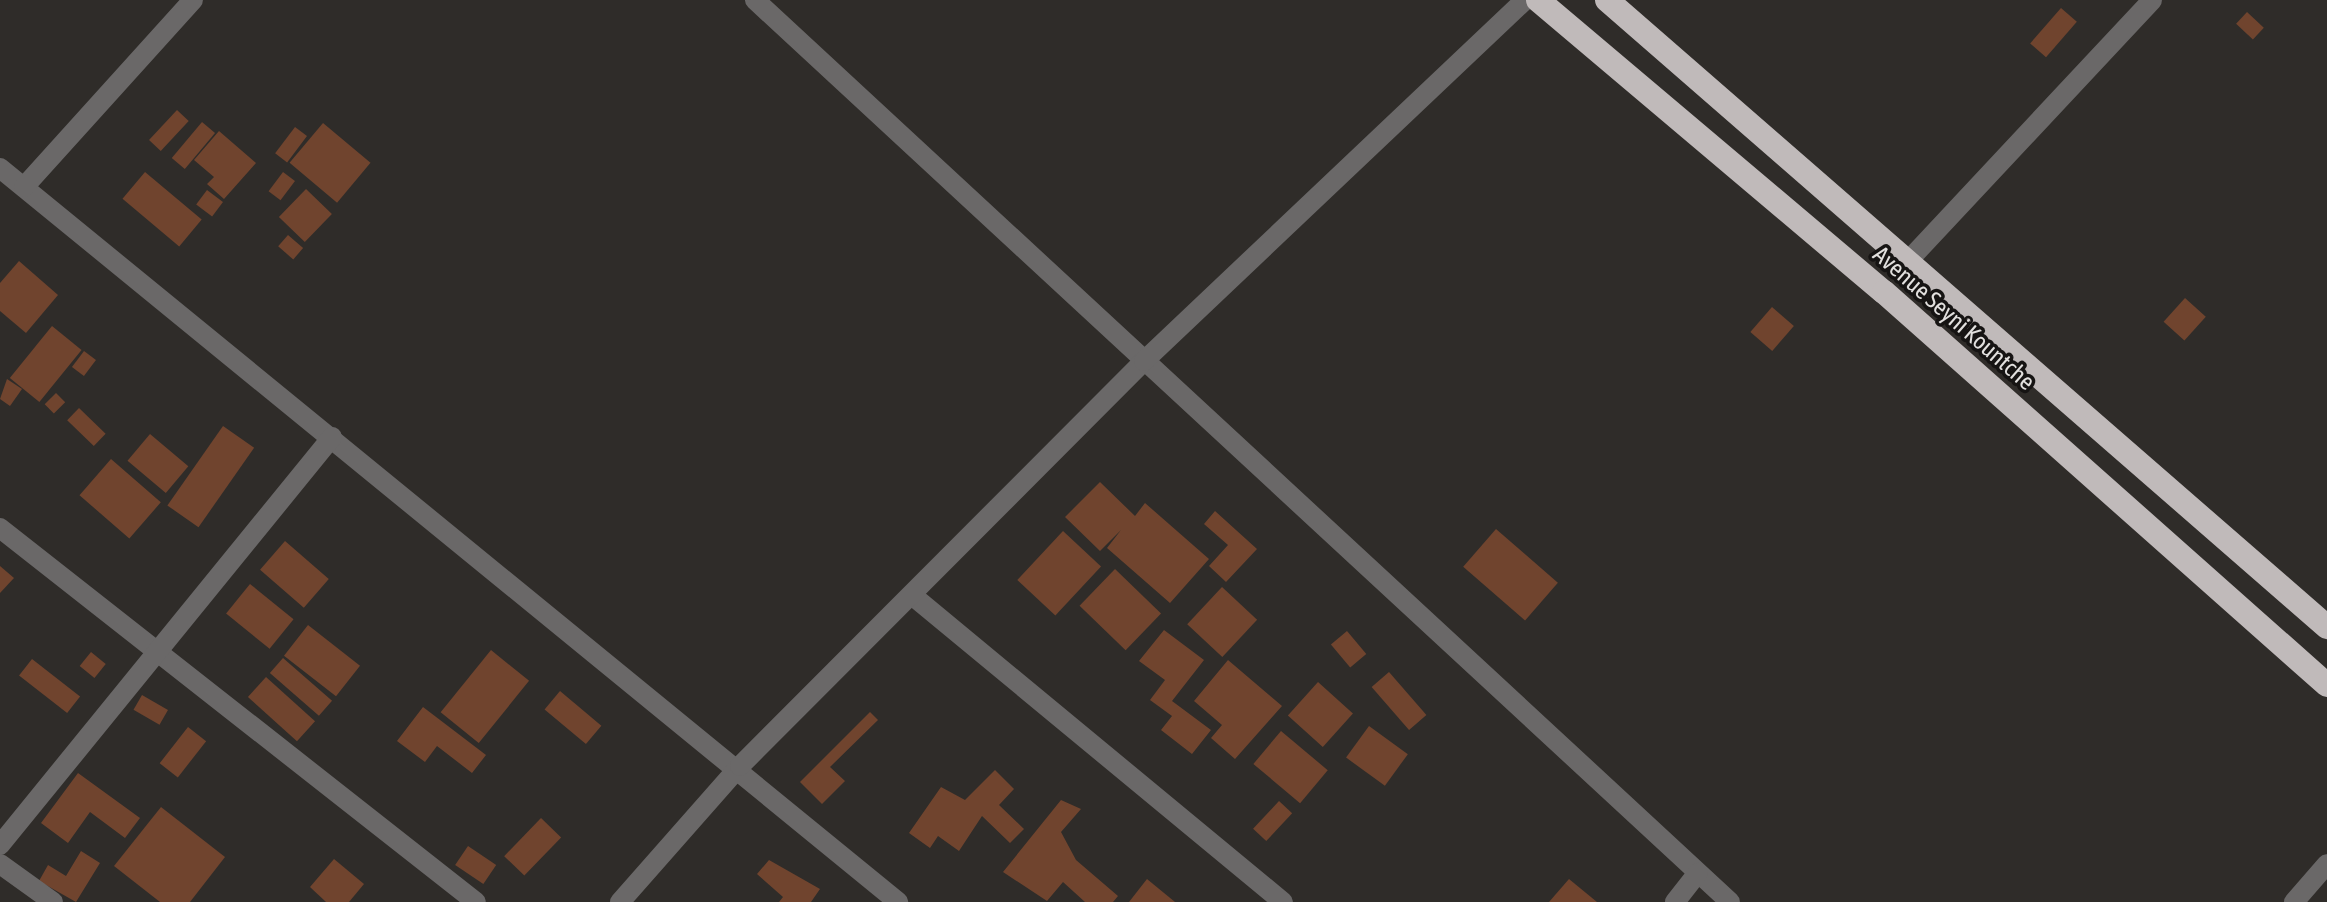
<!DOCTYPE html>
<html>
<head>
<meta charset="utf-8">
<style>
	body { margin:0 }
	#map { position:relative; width:2327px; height:902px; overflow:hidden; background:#2f2c29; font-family:"Asap Condensed",sans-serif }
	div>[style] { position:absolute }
	.building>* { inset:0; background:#70442e; transform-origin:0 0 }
	.minor>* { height:20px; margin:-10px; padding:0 10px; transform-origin:10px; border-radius:10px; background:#6a6868 }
	.highway>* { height:24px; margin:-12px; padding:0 12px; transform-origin:12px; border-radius:12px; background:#c0baba }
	span { translate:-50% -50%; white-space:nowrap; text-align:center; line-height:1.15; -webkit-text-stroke:7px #161413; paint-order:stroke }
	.street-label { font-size:24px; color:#e2e0de }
</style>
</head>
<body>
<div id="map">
	<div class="building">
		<i style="left:2061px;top:8px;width:21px;height:47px;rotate:41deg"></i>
		<i style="left:2247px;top:12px;width:23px;height:16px;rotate:43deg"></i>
		<i style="left:177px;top:110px;width:16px;height:41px;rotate:43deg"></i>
		<i style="left:202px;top:122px;width:17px;height:47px;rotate:40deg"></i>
		<i style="left:323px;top:123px;width:62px;height:52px;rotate:40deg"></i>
		<i style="left:295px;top:127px;width:15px;height:33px;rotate:37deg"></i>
		<i style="clip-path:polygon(219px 131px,256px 163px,224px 199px,207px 184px,214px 177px,194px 160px)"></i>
		<i style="left:145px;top:172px;width:74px;height:35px;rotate:40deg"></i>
		<i style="left:283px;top:172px;width:15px;height:24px;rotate:37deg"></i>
		<i style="left:306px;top:189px;width:36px;height:39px;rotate:44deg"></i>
		<i style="left:207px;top:190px;width:20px;height:18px;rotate:37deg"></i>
		<i style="left:288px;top:235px;width:20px;height:15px;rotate:41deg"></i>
		<i style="clip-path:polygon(19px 261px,58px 295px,26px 333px,0 311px,0 283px)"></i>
		<i style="left:2185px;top:298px;width:28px;height:32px;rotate:42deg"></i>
		<i style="left:1772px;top:307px;width:29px;height:33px;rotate:41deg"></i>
		<i style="left:52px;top:326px;width:38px;height:67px;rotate:39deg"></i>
		<i style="left:84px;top:351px;width:15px;height:20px;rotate:37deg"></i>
		<i style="clip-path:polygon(7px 379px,22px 389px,10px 406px,0 399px)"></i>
		<i style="left:56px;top:393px;width:13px;height:16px;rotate:45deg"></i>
		<i style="left:79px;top:408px;width:37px;height:17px;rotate:44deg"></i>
		<i style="left:223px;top:426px;width:38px;height:97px;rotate:35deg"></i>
		<i style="left:150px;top:434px;width:50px;height:35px;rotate:40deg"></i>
		<i style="left:111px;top:459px;width:66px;height:48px;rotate:41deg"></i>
		<i style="clip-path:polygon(1100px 482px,1135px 516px,1145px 503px,1209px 559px,1170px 603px,1107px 548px,1121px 530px,1100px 551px,1065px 517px)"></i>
		<i style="clip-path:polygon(1215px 511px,1257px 549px,1226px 582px,1209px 566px,1228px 545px,1204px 524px)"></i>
		<i style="left:1496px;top:529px;width:82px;height:50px;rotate:41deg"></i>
		<i style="left:1063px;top:531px;width:52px;height:67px;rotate:43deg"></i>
		<i style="left:285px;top:541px;width:58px;height:38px;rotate:41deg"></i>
		<i style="clip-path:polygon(0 566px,14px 578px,0 593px)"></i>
		<i style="left:1115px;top:569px;width:64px;height:51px;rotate:44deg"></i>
		<i style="left:250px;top:584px;width:56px;height:38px;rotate:39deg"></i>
		<i style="left:1222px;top:587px;width:48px;height:51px;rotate:43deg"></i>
		<i style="left:308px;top:625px;width:66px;height:39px;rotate:38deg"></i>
		<i style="clip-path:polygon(1164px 630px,1204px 660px,1172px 701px,1211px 730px,1192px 754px,1161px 730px,1172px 716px,1150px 700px,1165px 680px,1139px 661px)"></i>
		<i style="left:1347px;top:631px;width:30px;height:21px;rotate:50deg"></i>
		<i style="left:491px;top:650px;width:49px;height:80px;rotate:39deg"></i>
		<i style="left:91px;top:652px;width:19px;height:18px;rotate:39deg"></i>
		<i style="left:283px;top:658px;width:65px;height:20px;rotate:41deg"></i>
		<i style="left:32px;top:659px;width:61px;height:21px;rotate:38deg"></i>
		<i style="clip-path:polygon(1228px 660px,1282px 706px,1235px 759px,1211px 738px,1222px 725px,1194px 701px)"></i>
		<i style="left:1389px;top:672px;width:57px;height:23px;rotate:49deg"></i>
		<i style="left:266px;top:677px;width:66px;height:27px;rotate:42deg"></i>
		<i style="left:1318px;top:682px;width:47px;height:45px;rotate:42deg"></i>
		<i style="left:560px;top:691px;width:54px;height:24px;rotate:40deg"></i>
		<i style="left:142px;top:695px;width:30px;height:17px;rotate:30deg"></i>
		<i style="clip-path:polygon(423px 707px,486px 755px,472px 773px,437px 746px,425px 762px,397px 741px)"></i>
		<i style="clip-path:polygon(870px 712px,878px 720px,830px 767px,845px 781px,822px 804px,800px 782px)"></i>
		<i style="left:1369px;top:726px;width:48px;height:39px;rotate:36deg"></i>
		<i style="left:188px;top:727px;width:23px;height:46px;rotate:38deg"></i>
		<i style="left:1281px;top:731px;width:61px;height:43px;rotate:40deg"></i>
		<i style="clip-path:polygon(995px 770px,1014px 789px,999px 805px,1024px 829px,1010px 843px,982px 816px,959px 851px,938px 836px,930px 848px,909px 833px,941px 787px,965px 800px)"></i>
		<i style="clip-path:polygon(78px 773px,140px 818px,125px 838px,90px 812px,68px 843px,41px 823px)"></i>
		<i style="clip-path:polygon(1061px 800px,1081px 809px,1061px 832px,1076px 860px,1118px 896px,1113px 902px,1085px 902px,1063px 882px,1047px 901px,1003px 872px)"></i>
		<i style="left:1279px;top:801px;width:18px;height:38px;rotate:43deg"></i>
		<i style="clip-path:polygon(161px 807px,225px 857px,190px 902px,160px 902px,114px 866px)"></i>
		<i style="left:541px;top:818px;width:28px;height:53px;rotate:44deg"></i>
		<i style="left:468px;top:846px;width:34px;height:23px;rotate:34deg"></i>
		<i style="clip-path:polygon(81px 851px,100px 863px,76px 902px,39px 881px,48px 865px,66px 876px)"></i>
		<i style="clip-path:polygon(334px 859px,364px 884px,349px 902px,326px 902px,310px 887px)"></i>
		<i style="clip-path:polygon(769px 860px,820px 889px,811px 902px,779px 902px,783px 897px,757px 874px)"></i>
		<i style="clip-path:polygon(1147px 879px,1175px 902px,1129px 902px)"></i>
		<i style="clip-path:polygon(1569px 879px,1597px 902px,1549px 902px)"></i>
	</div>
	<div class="minor">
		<i style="left:755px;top:0;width:1328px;rotate:42.77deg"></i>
		<i style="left:0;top:168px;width:1160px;rotate:39.26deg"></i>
		<i style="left:24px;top:187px;width:252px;rotate:-47.9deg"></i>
		<i style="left:1908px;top:261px;width:357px;rotate:-46.9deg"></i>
		<i style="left:0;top:528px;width:605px;rotate:38.16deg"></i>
		<i style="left:913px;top:596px;width:480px;rotate:39.6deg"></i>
		<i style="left:0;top:845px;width:526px;rotate:-50.86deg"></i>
		<i style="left:0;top:864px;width:65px;rotate:35.6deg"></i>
		<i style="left:620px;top:902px;width:181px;rotate:-48.6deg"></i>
		<i style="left:740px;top:766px;width:572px;rotate:-45.07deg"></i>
		<i style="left:1144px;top:361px;width:525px;rotate:-43.46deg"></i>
		<i style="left:1675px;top:902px;width:37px;rotate:-52deg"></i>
		<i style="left:2294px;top:902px;width:50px;rotate:-49deg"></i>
	</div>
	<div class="highway">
		<i style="left:1538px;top:0;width:453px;rotate:40.2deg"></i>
		<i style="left:1884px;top:292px;width:592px;rotate:41.58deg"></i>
		<i style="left:1607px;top:0;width:955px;rotate:41.05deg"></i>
	</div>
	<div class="street-label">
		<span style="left:1954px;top:318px;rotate:41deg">Avenue Seyni Kountche</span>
	</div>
</div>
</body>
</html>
